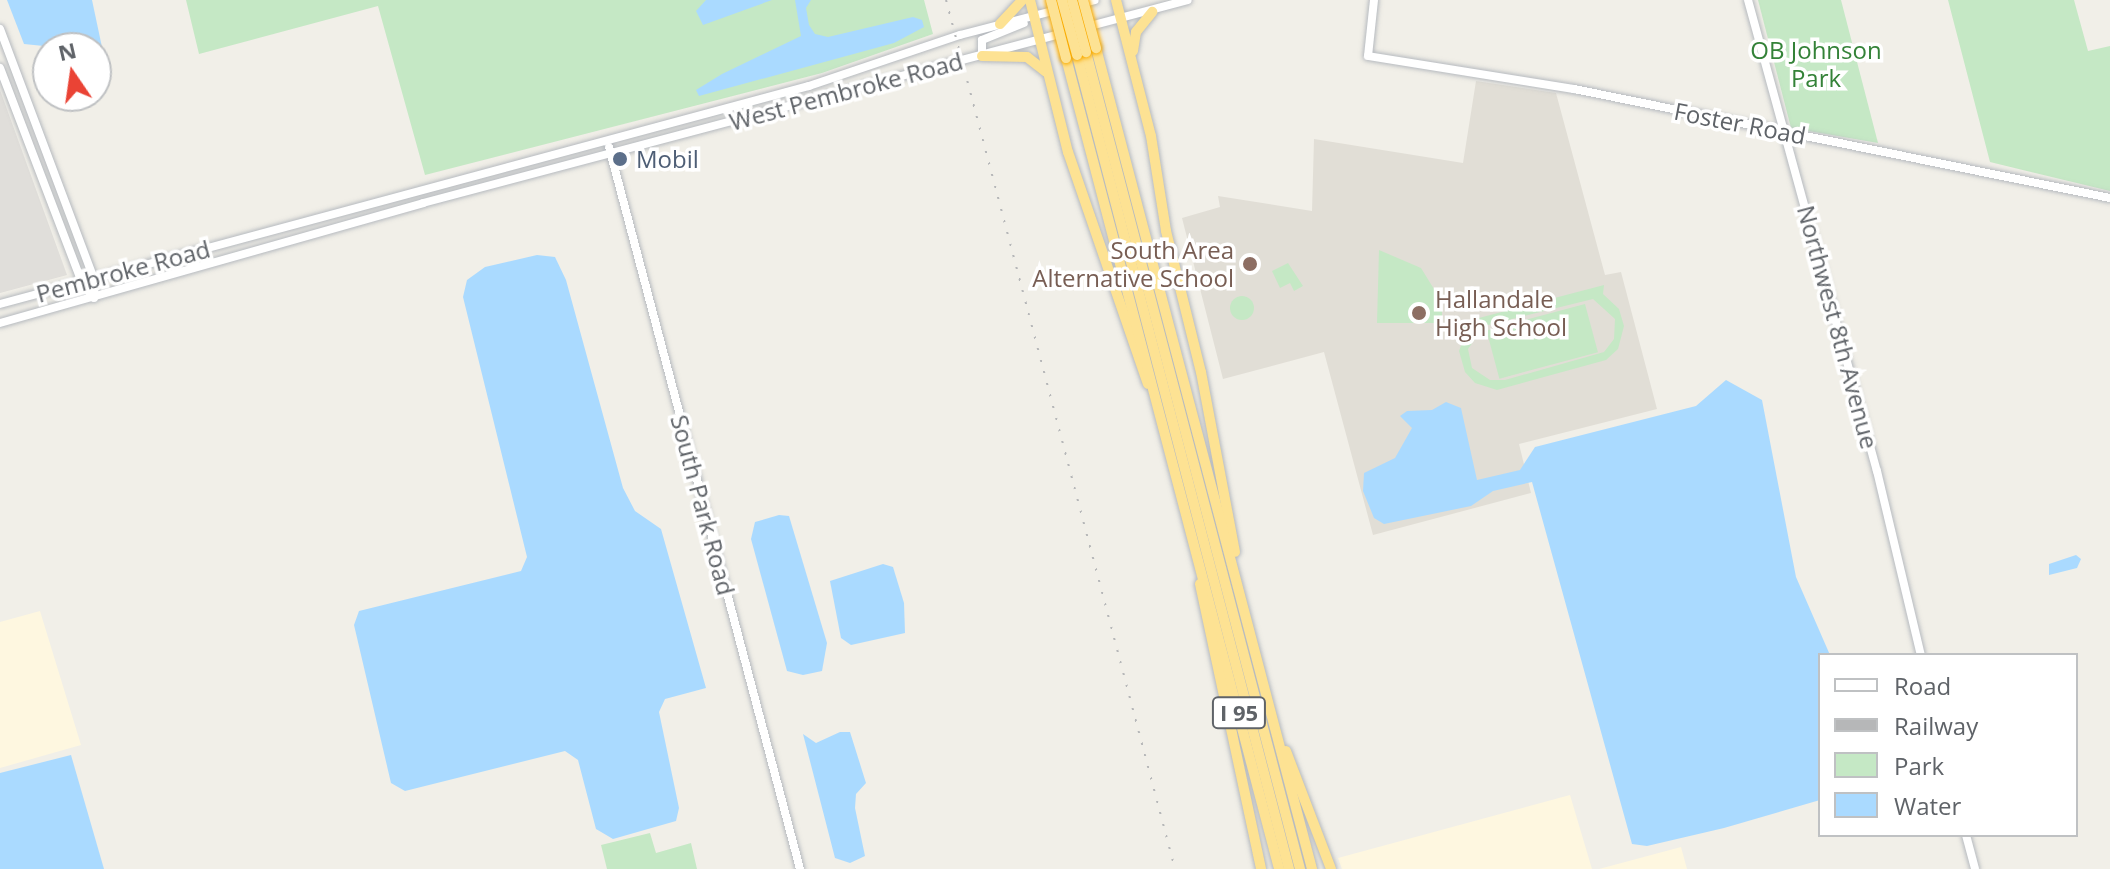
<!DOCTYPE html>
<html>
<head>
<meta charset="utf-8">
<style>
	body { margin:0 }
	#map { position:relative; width:2110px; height:869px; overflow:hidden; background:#f1efe8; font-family:"Open Sans",sans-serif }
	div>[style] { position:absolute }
	.commercial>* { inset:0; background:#fef7e0 }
	.industrial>* { inset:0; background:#e0deda }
	.education>* { inset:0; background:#e1ded6 }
	.green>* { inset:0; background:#c5e8c5; transform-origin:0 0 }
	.round { border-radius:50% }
	.water>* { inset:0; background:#aadaff }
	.roads { filter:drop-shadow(0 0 2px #b6babf) drop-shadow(0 0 2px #b6babf) }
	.secondary>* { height:8px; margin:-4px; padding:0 4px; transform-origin:4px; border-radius:4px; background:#fff }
	.highway>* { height:10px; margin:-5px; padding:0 5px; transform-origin:5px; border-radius:5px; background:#fde293 }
	.rail>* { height:2px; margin-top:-1px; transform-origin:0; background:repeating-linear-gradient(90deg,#b6b7b8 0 2px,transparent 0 12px) }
	.bridges { filter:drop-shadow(0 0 2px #f9ab00) drop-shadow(0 0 2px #f9ab00) }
	.highway-bridge>* { height:10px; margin:-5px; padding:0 5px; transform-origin:5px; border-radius:5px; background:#fde293 }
	.dots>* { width:22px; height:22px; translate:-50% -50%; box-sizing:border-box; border:4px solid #fff; border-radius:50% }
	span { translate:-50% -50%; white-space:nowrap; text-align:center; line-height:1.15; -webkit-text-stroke:7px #fff; paint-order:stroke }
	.shield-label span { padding:2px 6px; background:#fff; border:2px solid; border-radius:6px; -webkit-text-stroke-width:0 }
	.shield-label { font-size:22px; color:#5f6368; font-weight:700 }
	.park-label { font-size:24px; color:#348238 }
	.street-label { font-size:24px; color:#5f6368 }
	.service-label { font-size:24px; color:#4e5e75 }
	.left { translate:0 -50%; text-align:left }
	.education-label { font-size:24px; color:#785e54 }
	.right { translate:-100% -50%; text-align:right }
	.legend { position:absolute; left:1818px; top:653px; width:260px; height:184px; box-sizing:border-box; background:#fff; border:2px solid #bfc1c3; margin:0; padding:10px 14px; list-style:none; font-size:24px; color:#5f6368 }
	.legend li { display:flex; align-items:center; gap:16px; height:40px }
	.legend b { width:40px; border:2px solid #bfc1c3 }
	.north { position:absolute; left:32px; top:32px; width:80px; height:80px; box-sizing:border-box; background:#fff; border:2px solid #bfc1c3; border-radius:50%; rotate:347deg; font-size:22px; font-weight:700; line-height:32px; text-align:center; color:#5f6368 }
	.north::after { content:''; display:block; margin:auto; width:28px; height:36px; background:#ea4335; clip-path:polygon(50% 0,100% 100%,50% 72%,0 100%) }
</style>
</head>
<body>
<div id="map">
	<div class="commercial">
		<i style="clip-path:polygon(40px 611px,81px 745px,0 768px,0 622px)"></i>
		<i style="clip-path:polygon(1570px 795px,1592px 869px,1342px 869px,1338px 858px)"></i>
		<i style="clip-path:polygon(1681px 847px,1687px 869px,1599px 869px)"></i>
	</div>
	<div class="industrial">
		<i style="clip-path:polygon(0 90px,67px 275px,0 293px)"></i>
	</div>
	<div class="education">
		<i style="clip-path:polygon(1476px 81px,1556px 93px,1605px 275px,1621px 272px,1657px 409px,1519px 444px,1531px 493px,1373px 535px,1324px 352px,1223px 379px,1182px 218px,1220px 207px,1218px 196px,1312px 211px,1314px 139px,1463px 163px)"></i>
	</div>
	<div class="green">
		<i style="clip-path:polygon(186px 0,924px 0,933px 34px,822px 73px,425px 175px,378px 6px,199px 54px)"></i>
		<i style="clip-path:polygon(1758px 0,1841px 0,1878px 143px,1791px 128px)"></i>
		<i style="clip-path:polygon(1948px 0,2074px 0,2088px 51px,2110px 46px,2110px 191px,1990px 162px)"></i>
		<i style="clip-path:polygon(1379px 250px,1421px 268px,1442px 302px,1442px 323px,1377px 323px)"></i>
		<i style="clip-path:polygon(1288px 263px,1303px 286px,1294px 291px,1290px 283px,1280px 288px,1272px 271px)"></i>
		<i style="clip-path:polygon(evenodd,1604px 285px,1603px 294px,1619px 309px,1624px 326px,1618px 349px,1606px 360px,1497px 390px,1475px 383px,1465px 372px,1459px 351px,1467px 330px,1462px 331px,1460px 323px,1604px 285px,1593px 299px,1615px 319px,1614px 339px,1604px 352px,1505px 380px,1490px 380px,1472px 368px,1468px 349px,1484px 326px,1593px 299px)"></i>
		<i class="round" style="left:1230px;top:296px;width:24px;height:24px"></i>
		<i style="left:1585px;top:304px;width:50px;height:102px;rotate:75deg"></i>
		<i style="clip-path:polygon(650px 833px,656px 853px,691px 843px,697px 869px,607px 869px,601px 845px)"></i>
	</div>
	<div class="water">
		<i style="clip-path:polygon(7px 0,92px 0,103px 52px,24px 44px)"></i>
		<i style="clip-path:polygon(706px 0,772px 0,703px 25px,696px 11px)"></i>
		<i style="clip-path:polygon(795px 0,811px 0,806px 8px,809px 25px,815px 34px,828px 37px,913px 17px,922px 20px,924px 27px,894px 43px,699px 96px,696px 90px,722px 74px,801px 36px)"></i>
		<i style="clip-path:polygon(537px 255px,555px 257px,566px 280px,623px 488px,635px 511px,661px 529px,706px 688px,665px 699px,659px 712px,679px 808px,676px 821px,613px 839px,596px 829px,578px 760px,565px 751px,405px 791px,391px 783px,354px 625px,359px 611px,521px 571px,527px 557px,463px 297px,467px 280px,485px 267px)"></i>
		<i style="clip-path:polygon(1726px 380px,1762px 400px,1796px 577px,1830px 655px,1820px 655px,1820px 800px,1724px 828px,1647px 846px,1632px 844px,1532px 482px,1493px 491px,1471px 506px,1384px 524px,1374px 518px,1363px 491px,1364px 473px,1395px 458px,1412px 428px,1400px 416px,1407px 411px,1432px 410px,1446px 402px,1461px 408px,1477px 480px,1520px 470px,1535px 447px,1696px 406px)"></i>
		<i style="clip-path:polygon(779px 515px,789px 516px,827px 643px,822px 671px,803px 675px,787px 671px,751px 539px,755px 522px)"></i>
		<i style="clip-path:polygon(2076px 555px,2081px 559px,2077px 568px,2049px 575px,2049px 564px)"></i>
		<i style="clip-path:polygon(883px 564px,893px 567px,904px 603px,905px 633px,851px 645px,841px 638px,830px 581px)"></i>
		<i style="clip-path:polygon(840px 732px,850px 732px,866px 783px,856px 794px,855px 808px,865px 856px,850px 863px,835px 858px,803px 734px,816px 743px)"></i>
		<i style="clip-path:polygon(71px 755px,104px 869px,0 869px,0 773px)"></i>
	</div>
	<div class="roads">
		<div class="secondary">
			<i style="left:1374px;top:0;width:56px;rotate:96.1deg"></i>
			<i style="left:1368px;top:56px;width:209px;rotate:9.1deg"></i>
			<i style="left:1574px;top:89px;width:547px;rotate:11.49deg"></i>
			<i style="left:1748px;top:0;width:488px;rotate:74.7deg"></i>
			<i style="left:1877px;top:471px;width:189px;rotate:76.6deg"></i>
			<i style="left:0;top:29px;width:267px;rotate:69.4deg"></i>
			<i style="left:94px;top:279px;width:19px;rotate:90deg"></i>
			<i style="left:982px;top:56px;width:16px;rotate:-90deg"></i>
			<i style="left:982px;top:40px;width:45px;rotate:-22deg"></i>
			<i style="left:0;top:68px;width:230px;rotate:69.1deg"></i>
			<i style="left:82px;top:283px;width:18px;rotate:52deg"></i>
			<i style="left:609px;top:147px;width:747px;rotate:75.18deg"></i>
			<i style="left:0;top:304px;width:838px;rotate:-15.08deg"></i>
			<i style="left:809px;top:86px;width:159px;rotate:-18.7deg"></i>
			<i style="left:960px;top:35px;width:139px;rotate:-14.5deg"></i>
			<i style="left:0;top:323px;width:440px;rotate:-15.8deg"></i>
			<i style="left:423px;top:203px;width:791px;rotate:-14.86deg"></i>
			<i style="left:1966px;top:835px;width:35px;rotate:75deg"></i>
		</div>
		<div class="highway">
			<i style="left:1030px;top:0;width:157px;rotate:76deg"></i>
			<i style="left:1068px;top:152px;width:245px;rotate:71deg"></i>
			<i style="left:1116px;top:0;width:140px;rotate:75.6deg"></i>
			<i style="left:1151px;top:136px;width:96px;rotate:81deg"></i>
			<i style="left:1166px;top:231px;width:145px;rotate:76.1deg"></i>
			<i style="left:1201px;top:372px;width:183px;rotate:79.3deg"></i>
			<i style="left:1000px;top:24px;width:33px;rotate:-47deg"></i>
			<i style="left:1096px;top:48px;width:849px;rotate:75.26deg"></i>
			<i style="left:1133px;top:51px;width:19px;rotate:-81deg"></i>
			<i style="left:1136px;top:32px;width:26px;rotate:-51deg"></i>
			<i style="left:1086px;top:52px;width:845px;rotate:75.32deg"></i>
			<i style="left:1077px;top:55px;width:841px;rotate:75.4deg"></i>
			<i style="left:982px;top:56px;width:45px;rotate:1.3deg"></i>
			<i style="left:1027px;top:57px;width:24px;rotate:38deg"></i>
			<i style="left:1066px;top:58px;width:839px;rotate:75.28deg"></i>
			<i style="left:1200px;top:584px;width:291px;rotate:77.9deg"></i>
			<i style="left:1286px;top:751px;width:126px;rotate:69.1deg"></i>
		</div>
	</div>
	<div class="rail">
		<i style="left:946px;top:0;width:899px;rotate:75.24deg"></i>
	</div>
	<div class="bridges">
		<div class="highway-bridge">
			<i style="left:1051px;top:0;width:60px;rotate:75.5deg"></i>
			<i style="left:1062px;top:0;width:57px;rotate:74.7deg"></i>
			<i style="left:1072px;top:0;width:54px;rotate:74.9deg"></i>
			<i style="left:1083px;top:0;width:50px;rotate:74.8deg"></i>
		</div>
	</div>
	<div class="dots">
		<i style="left:620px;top:159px;background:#5c6f8a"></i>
		<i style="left:1250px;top:264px;background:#8d6e63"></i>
		<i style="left:1419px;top:313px;background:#8d6e63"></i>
	</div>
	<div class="shield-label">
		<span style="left:1239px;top:713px">I 95</span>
	</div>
	<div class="park-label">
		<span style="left:1816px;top:64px">OB Johnson<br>Park</span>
	</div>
	<div class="street-label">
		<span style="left:846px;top:91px;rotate:-15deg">West Pembroke Road</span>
		<span style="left:1740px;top:123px;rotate:11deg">Foster Road</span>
		<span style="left:123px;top:271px;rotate:-15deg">Pembroke Road</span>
		<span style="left:1838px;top:327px;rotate:75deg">Northwest 8th Avenue</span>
		<span style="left:703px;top:505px;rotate:75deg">South Park Road</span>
	</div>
	<div class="service-label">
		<span class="left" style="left:636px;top:159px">Mobil</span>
	</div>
	<div class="education-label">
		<span class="right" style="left:1234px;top:264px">South Area<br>Alternative School</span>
		<span class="left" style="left:1435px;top:313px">Hallandale<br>High School</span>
	</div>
	<ul class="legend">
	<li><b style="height:10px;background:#fff"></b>Road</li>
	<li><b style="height:10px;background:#b6b7b8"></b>Railway</li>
	<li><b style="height:22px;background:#c5e8c5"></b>Park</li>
	<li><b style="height:22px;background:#aadaff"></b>Water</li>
	</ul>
	<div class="north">N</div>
</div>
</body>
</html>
